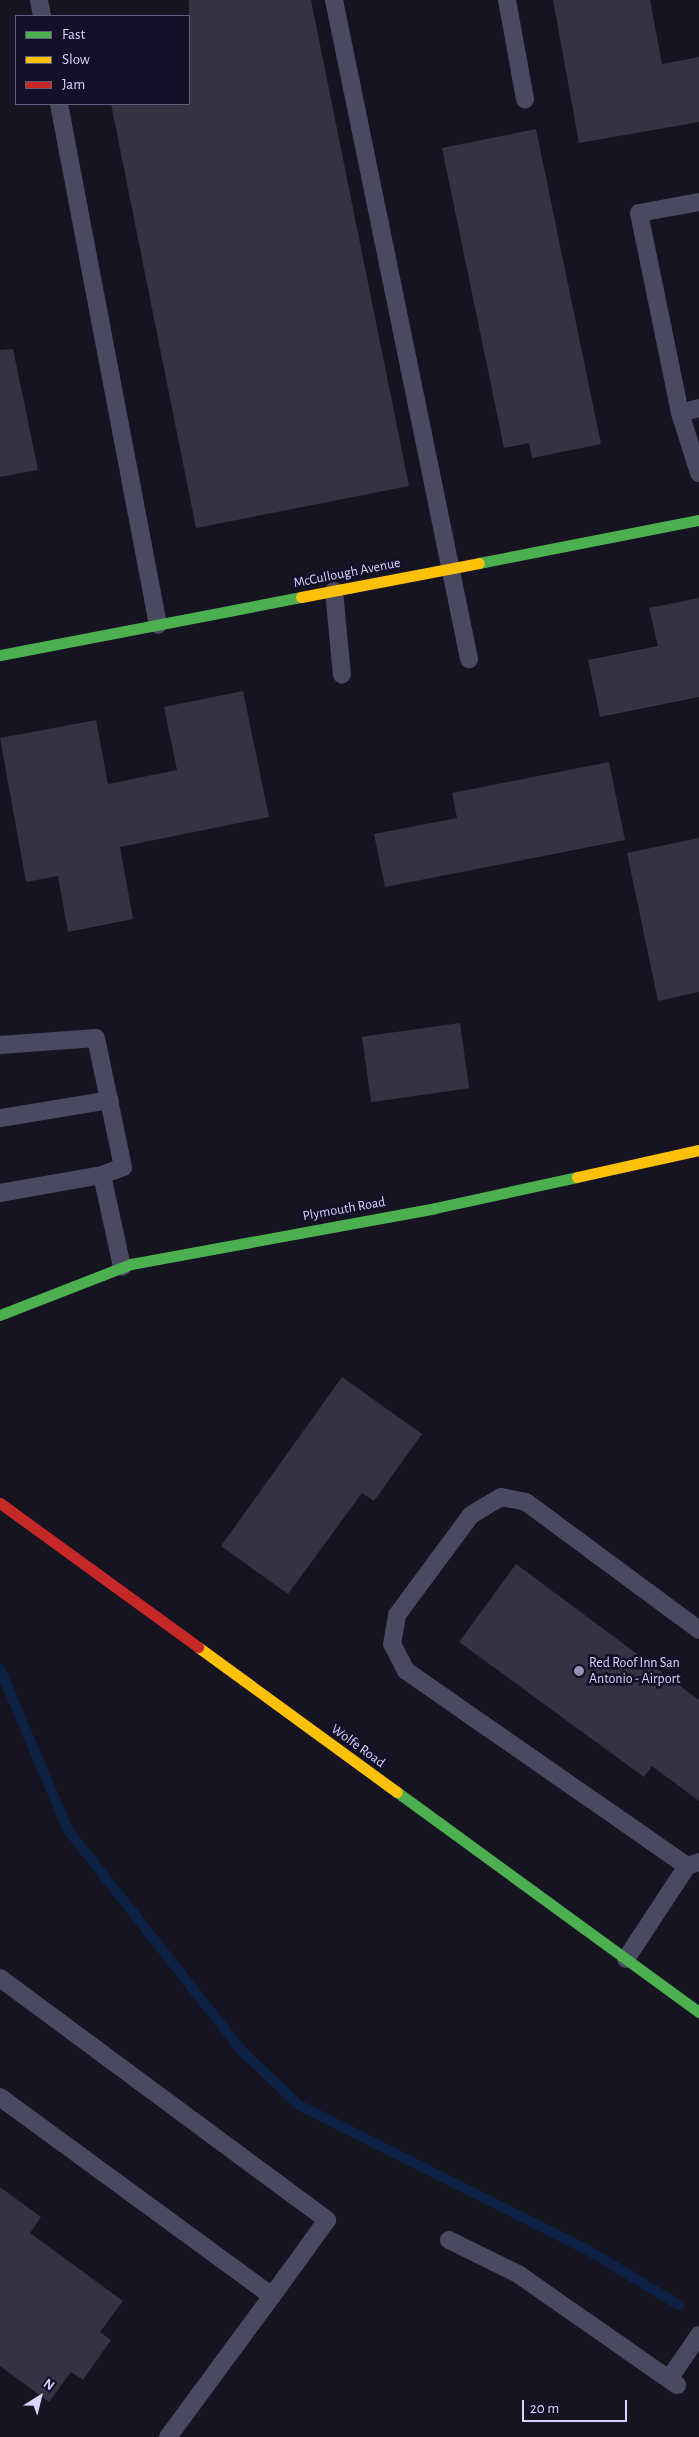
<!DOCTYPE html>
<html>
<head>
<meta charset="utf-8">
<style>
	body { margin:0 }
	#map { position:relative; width:699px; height:2437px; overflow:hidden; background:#161421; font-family:"Alegreya Sans",sans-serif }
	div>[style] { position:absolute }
	.stream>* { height:10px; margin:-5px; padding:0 5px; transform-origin:5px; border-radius:5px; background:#0d2144 }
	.building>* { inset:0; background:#343243; transform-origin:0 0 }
	.lane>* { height:18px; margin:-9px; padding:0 9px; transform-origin:9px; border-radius:9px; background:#4a4962 }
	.fast>* { height:11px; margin:-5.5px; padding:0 5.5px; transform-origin:5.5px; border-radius:5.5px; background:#4caf50 }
	.slow>* { height:11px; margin:-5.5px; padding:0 5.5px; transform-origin:5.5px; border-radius:5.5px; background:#ffc107 }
	.jam>* { height:11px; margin:-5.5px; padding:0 5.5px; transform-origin:5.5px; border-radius:5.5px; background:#c62828 }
	.dots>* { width:14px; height:14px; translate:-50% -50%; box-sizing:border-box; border:2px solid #130f26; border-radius:50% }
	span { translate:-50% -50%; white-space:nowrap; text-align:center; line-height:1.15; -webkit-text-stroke:5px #130f26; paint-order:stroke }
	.street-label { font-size:14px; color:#d9d4ff }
	.poi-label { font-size:14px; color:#d9d4ff }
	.left { translate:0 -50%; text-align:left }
	.legend { position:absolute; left:15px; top:15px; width:175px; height:90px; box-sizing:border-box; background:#130f26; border:1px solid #625e7d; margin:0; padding:6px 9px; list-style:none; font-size:15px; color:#d9d4ff }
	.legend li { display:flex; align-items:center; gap:10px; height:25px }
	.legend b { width:25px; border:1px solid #625e7d }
	.north { position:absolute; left:15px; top:2372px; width:50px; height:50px; -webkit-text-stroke:4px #130f26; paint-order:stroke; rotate:36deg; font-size:14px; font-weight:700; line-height:20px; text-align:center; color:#d9d4ff }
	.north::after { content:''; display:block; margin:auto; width:18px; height:22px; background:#d9d4ff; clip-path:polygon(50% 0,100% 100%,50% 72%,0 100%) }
	.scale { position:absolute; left:522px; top:2400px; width:105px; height:22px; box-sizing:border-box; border:2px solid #d9d4ff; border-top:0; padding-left:6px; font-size:15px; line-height:18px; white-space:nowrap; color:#d9d4ff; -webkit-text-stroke:4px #130f26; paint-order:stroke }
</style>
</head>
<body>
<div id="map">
	<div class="stream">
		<i style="left:0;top:1669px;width:175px;rotate:67.1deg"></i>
		<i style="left:68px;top:1830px;width:281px;rotate:51.8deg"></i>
		<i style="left:242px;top:2051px;width:79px;rotate:43.5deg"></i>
		<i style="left:299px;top:2105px;width:327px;rotate:26.7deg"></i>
		<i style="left:591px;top:2252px;width:103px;rotate:31.1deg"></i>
	</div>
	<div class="building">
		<i style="clip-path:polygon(189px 0,311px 0,409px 486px,196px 528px,111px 104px,189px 104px)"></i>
		<i style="clip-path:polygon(553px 0,650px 0,662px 64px,699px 57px,699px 122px,579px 143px)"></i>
		<i style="clip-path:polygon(536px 129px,601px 444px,532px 458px,529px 443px,504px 448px,442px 148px)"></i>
		<i style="clip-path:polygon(13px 349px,38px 470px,0 477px,0 350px)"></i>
		<i style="clip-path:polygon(699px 598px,699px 697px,600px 717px,588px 660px,658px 646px,649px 608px)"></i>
		<i style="clip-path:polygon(243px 691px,269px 817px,120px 847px,133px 919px,68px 932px,58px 876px,26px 882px,0 738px,96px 720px,108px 784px,177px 770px,164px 707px)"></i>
		<i style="clip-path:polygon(609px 762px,625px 840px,385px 887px,374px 834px,457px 818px,452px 793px)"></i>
		<i style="clip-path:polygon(699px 838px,699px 992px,658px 1001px,627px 853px)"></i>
		<i style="left:460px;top:1023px;width:66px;height:99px;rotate:82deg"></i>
		<i style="clip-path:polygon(342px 1377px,422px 1434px,374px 1501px,362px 1493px,288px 1594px,221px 1546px)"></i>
		<i style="clip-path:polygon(516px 1564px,699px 1700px,699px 1801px,652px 1766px,644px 1777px,459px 1642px)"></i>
		<i style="clip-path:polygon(0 2187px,41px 2217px,30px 2233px,123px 2301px,100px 2332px,111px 2340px,83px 2380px,71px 2372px,49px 2402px,0 2366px)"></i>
	</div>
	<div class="lane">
		<i style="left:39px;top:0;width:16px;rotate:79deg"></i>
		<i style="left:334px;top:0;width:673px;rotate:78.42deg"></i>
		<i style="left:507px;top:0;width:101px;rotate:79.7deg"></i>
		<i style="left:59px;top:104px;width:530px;rotate:79.24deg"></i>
		<i style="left:699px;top:202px;width:61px;rotate:169.6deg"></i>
		<i style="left:639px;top:213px;width:204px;rotate:78.4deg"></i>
		<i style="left:680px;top:413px;width:63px;rotate:72.4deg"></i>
		<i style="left:680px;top:413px;width:20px;rotate:-15deg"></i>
		<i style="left:334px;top:591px;width:84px;rotate:84.6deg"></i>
		<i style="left:0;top:1045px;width:96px;rotate:-4.2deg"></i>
		<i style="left:96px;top:1038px;width:132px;rotate:78.2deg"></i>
		<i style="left:123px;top:1167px;width:22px;rotate:159deg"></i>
		<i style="left:102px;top:1175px;width:104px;rotate:170deg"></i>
		<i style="left:0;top:1118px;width:111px;rotate:-9.3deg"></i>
		<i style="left:102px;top:1175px;width:94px;rotate:77.7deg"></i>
		<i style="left:687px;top:1866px;width:342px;rotate:-145.2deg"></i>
		<i style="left:406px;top:1671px;width:30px;rotate:-117deg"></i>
		<i style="left:392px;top:1644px;width:29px;rotate:-80deg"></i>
		<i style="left:397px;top:1615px;width:124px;rotate:-53.5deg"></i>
		<i style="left:471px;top:1515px;width:35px;rotate:-31deg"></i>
		<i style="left:501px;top:1497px;width:25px;rotate:11deg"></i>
		<i style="left:526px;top:1502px;width:215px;rotate:36.5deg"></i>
		<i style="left:626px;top:1959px;width:111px;rotate:-56.7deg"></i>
		<i style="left:687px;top:1866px;width:13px;rotate:-18deg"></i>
		<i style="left:0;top:1978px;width:407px;rotate:36.5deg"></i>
		<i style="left:327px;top:2220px;width:94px;rotate:125.9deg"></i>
		<i style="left:0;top:2097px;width:337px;rotate:36.2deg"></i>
		<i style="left:272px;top:2296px;width:175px;rotate:126.4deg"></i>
		<i style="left:449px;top:2240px;width:77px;rotate:26.2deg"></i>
		<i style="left:518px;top:2274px;width:194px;rotate:34.9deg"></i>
		<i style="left:669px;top:2379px;width:53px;rotate:-55.7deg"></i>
	</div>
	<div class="fast">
		<i style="left:479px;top:563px;width:224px;rotate:-11.1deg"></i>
		<i style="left:0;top:655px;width:307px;rotate:-10.9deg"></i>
		<i style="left:0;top:1315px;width:141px;rotate:-21.3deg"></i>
		<i style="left:131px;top:1264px;width:309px;rotate:-10.4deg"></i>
		<i style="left:435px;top:1208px;width:145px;rotate:-12.3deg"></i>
		<i style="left:397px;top:1792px;width:374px;rotate:36.1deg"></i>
	</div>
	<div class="slow">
		<i style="left:301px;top:597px;width:181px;rotate:-10.8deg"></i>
		<i style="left:577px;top:1177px;width:125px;rotate:-12.5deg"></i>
		<i style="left:198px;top:1647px;width:246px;rotate:36.1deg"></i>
	</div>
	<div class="jam">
		<i style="left:0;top:1503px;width:245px;rotate:36deg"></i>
	</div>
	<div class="dots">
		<i style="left:579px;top:1671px;background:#9591b1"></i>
	</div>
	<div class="street-label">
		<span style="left:347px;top:573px;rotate:-11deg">McCullough Avenue</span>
		<span style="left:344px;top:1209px;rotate:-10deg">Plymouth Road</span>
		<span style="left:358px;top:1746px;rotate:36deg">Wolfe Road</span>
	</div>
	<div class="poi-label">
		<span class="left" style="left:589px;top:1671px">Red Roof Inn San<br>Antonio - Airport</span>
	</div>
	<ul class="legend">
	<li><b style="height:6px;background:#4caf50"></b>Fast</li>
	<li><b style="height:6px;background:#ffc107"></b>Slow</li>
	<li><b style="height:6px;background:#c62828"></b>Jam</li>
	</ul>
	<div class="north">N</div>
	<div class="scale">20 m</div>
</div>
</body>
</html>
